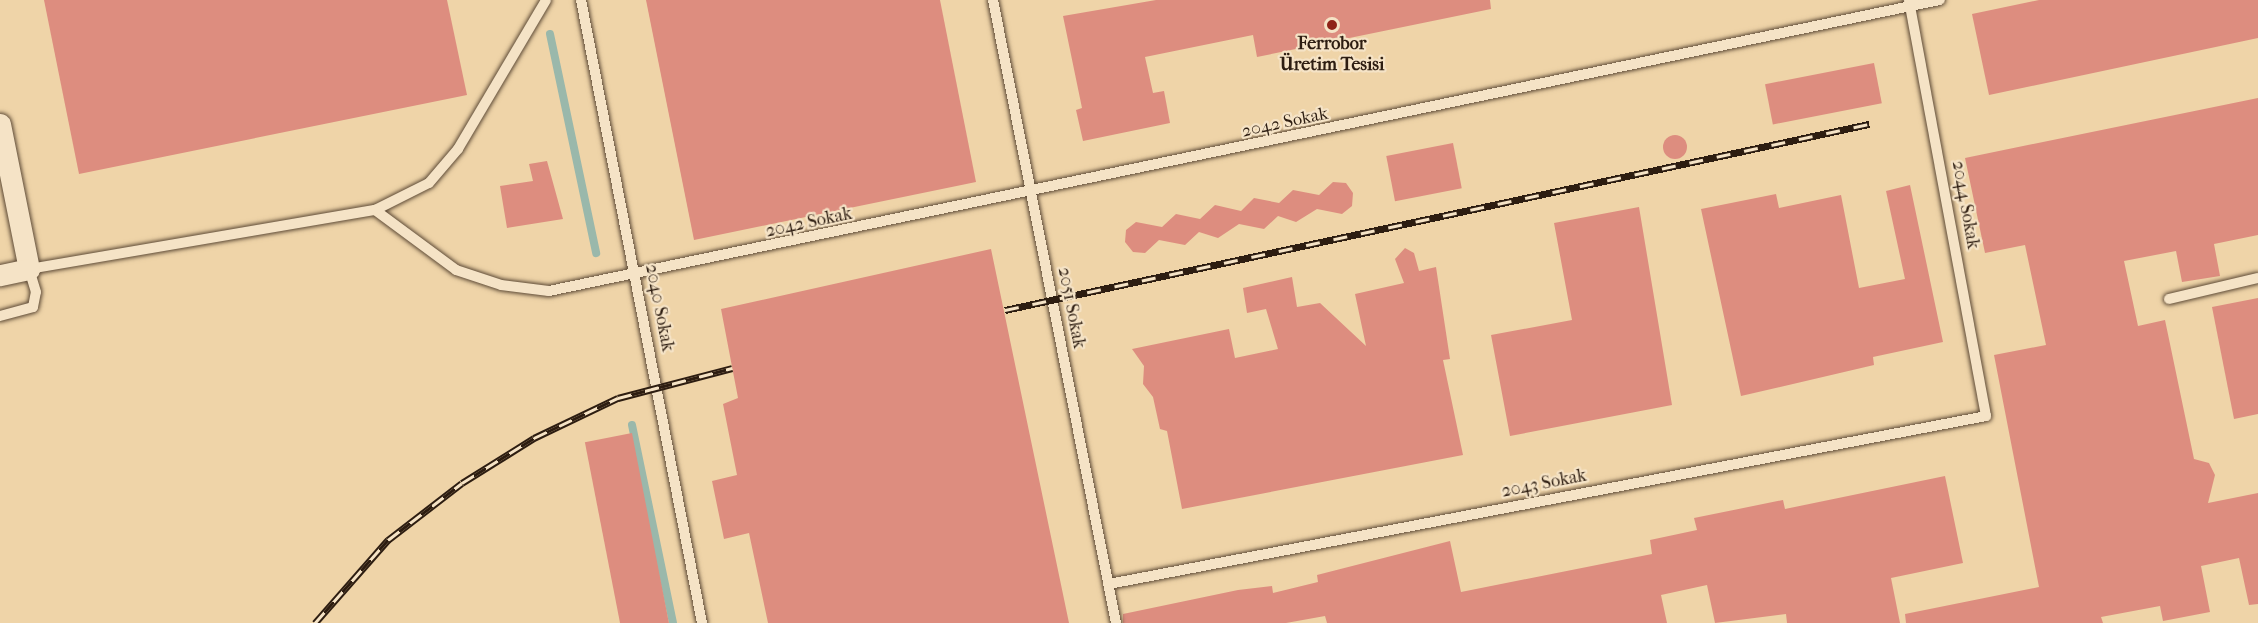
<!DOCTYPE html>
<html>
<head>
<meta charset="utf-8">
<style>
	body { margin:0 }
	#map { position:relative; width:2258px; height:623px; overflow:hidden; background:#efd4a8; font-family:"IM FELL French Canon",serif }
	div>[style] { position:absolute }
	.stream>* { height:8px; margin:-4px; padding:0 4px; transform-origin:4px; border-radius:4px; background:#9ab8ab }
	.building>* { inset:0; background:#dd8d7f; transform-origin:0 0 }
	.round { border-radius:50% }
	.roads { filter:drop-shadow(0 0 2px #5e4b37) drop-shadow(0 0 2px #5e4b37) }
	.lane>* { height:10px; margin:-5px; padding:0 5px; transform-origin:5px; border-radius:5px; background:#f5e3c6 }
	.street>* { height:21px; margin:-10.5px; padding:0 10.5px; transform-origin:10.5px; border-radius:10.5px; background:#f5e3c6 }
	.rail>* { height:7px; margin-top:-3.5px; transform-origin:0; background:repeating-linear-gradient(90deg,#f5e3c6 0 14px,#2d1d11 0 28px); box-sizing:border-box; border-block:2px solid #2d1d11 }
	.dots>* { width:16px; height:16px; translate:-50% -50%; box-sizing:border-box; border:3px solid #f5e3c6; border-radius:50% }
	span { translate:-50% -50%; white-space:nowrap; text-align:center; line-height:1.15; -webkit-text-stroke:4.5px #f5e3c6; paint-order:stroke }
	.poi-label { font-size:18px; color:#2d1d11; font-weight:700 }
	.street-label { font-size:18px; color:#2d1d11 }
</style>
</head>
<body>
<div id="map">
	<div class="stream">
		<i style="left:550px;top:34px;width:224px;rotate:78.1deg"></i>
		<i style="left:632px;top:425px;width:202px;rotate:78.3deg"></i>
	</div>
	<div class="building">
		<i style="clip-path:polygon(44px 0,447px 0,467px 95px,79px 174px)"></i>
		<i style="clip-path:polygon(646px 0,940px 0,976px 182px,694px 240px)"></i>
		<i style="clip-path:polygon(1156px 0,1490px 0,1491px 9px,1257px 57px,1253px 35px,1145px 57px,1153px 93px,1164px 91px,1170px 123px,1083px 141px,1076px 110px,1082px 108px,1063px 16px)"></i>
		<i style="clip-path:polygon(2039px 0,2258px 0,2258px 38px,1989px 95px,1972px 14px)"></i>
		<i style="left:1874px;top:63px;width:41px;height:111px;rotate:79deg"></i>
		<i style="clip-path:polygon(2258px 98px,2258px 235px,2214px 244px,2220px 276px,2182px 282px,2176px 251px,2124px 261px,2138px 326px,2165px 320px,2194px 459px,2209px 463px,2215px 475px,2208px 503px,2258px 493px,2258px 604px,2249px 605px,2239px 558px,2201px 566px,2210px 612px,2163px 621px,2160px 606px,2101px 617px,2103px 623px,1906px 623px,1905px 614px,2039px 587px,1994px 355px,2046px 345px,2025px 245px,1985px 253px,1965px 158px)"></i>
		<i class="round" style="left:1663px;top:135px;width:24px;height:24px"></i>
		<i style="left:1453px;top:143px;width:46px;height:68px;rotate:79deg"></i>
		<i style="clip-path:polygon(547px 161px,563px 219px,507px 228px,500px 186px,533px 181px,529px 164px)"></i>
		<i style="clip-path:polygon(1333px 182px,1346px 183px,1353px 193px,1352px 206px,1342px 214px,1317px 209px,1296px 222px,1278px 216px,1264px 229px,1239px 224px,1218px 238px,1199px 232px,1185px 245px,1159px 240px,1145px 253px,1133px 252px,1125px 242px,1126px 230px,1136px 222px,1162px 227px,1176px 214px,1200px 219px,1215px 205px,1241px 211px,1254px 198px,1279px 203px,1293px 190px,1319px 195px)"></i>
		<i style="clip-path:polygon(1910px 185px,1943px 342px,1873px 357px,1874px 365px,1741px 396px,1701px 209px,1776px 194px,1779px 208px,1841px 195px,1859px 288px,1905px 279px,1886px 191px)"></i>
		<i style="clip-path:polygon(1639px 207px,1672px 405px,1510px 436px,1491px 335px,1572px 320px,1554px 223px)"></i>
		<i style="clip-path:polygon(1405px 248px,1414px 253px,1419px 271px,1436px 267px,1450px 359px,1443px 360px,1463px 455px,1182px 509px,1167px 431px,1160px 429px,1153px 397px,1143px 384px,1144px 366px,1132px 349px,1229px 329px,1235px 358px,1278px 349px,1266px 309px,1247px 313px,1243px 288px,1292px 277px,1297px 307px,1320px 303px,1366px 346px,1355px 294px,1404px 283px,1395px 259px)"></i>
		<i style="clip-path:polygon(991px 249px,1069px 623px,768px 623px,749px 533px,724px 539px,712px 481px,737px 475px,723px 404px,738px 398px,721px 309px)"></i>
		<i style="clip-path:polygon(2258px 298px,2258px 414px,2234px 419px,2212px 307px)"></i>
		<i style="left:632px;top:433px;width:194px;height:48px;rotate:79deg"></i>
		<i style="clip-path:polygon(1945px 476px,1963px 563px,1891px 578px,1900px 623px,1787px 623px,1786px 614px,1715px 623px,1707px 585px,1661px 595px,1667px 623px,1327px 623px,1325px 616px,1286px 623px,1123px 623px,1123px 614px,1238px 590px,1272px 586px,1273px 593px,1318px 582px,1317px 575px,1450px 541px,1461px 592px,1652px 554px,1650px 540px,1697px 530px,1694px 518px,1783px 500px,1785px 509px)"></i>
	</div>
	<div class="roads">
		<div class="lane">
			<i style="left:581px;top:0;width:635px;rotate:79.01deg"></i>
			<i style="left:993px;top:0;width:635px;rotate:78.83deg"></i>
			<i style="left:375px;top:210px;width:101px;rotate:36.5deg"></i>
			<i style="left:456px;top:270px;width:47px;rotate:18.4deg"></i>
			<i style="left:501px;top:285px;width:48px;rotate:7.1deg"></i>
			<i style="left:549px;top:291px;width:1421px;rotate:-11.82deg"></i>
			<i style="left:2169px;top:299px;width:91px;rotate:-13.3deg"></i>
			<i style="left:0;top:316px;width:34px;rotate:-15deg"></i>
			<i style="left:33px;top:307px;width:15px;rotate:-79deg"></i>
			<i style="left:36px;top:292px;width:24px;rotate:-107deg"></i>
			<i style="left:29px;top:269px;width:351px;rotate:-9.7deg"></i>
			<i style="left:375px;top:210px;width:60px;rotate:-26.6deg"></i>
			<i style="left:429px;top:183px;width:45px;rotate:-49.5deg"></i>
			<i style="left:458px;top:149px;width:173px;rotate:-59.4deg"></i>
			<i style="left:1109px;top:584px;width:893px;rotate:-10.84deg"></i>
			<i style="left:1986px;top:416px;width:423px;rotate:-100.5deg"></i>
		</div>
		<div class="street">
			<i style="left:0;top:124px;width:148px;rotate:78.7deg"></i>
			<i style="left:29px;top:269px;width:30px;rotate:168deg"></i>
		</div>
	</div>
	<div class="rail">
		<i style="left:1005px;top:310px;width:884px;rotate:-12.15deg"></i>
		<i style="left:315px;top:623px;width:111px;rotate:-48.7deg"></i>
		<i style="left:388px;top:540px;width:93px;rotate:-37.6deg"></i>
		<i style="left:462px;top:483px;width:85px;rotate:-32deg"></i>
		<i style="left:534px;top:438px;width:93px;rotate:-25.5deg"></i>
		<i style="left:618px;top:398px;width:118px;rotate:-14.7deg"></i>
	</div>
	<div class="dots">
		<i style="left:1332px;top:25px;background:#8f2418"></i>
	</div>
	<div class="poi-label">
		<span style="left:1332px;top:55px">Ferrobor<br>Üretim Tesisi</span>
	</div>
	<div class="street-label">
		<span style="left:1285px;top:123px;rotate:-12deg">2042 Sokak</span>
		<span style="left:1965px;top:205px;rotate:80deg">2044 Sokak</span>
		<span style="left:809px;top:223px;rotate:-12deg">2042 Sokak</span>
		<span style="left:659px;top:308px;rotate:79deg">2040 Sokak</span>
		<span style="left:1071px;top:308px;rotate:79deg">2051 Sokak</span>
		<span style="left:1544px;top:484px;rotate:-11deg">2043 Sokak</span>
	</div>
</div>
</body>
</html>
